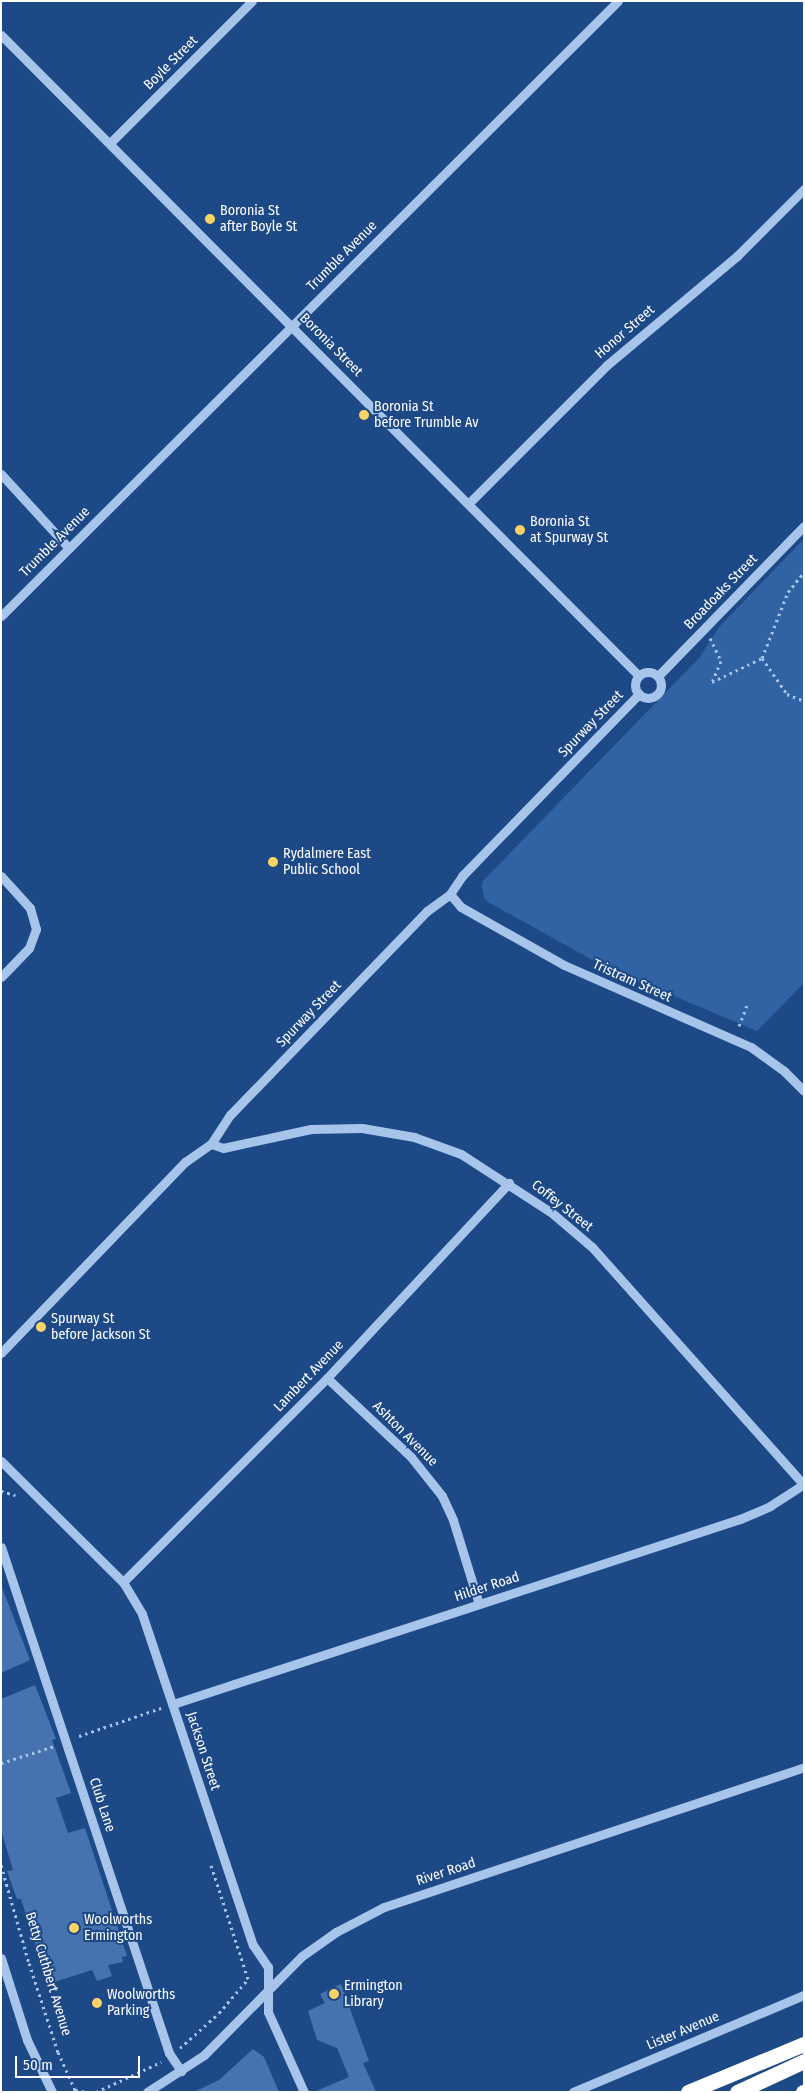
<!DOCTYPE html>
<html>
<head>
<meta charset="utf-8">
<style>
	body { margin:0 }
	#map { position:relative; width:805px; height:2093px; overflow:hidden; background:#1e4987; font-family:"Fira Sans Condensed",sans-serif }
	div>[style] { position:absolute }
	.green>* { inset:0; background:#3163a4 }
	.building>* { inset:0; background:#4673af }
	.path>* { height:3px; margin-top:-1.5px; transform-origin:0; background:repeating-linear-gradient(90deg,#a7c4eb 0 2.5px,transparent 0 6.5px) }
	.minor>* { height:9px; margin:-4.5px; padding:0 4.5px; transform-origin:4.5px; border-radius:4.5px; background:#a7c4eb }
	.minor>.ring { margin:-4.5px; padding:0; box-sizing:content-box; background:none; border:9px solid #a7c4eb; border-radius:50% }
	.highway>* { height:15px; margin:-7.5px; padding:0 7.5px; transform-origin:7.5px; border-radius:7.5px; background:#fff }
	.dots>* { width:14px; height:14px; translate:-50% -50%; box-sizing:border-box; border:2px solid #1e4987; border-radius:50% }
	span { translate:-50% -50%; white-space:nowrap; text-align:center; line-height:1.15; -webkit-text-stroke:4px #1e4987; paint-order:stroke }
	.street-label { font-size:14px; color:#fff }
	.poi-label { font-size:14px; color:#fff }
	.left { translate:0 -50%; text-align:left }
	.frame { position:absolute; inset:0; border:2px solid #fff; pointer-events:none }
	.scale { position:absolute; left:15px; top:2056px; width:125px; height:22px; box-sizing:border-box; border:2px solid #fff; border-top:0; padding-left:6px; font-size:15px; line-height:18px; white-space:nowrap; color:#fff; -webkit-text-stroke:4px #1e4987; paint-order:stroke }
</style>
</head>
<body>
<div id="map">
	<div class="green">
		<i style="clip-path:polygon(804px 539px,804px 983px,757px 1031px,607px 968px,488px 902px,484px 898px,482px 886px,483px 881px,700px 657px,719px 627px)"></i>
	</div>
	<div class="building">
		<i style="clip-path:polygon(1px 1585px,30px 1660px,1px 1673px)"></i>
		<i style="clip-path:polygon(35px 1685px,56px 1739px,52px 1740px,71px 1793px,56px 1798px,68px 1833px,85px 1828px,127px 1956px,122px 1957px,123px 1962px,108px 1965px,112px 1976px,97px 1981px,92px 1970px,48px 1984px,21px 1899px,17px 1899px,7px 1871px,13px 1870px,1px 1830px,1px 1699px)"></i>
		<i style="clip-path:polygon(341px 1984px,369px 2061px,363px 2063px,376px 2092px,314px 2092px,349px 2077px,337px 2048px,317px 2040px,308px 2011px,325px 2003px,320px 1994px)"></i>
		<i style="clip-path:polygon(253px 2049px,264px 2057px,279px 2092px,194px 2092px,219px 2080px)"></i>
	</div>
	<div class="path">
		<i style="left:710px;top:638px;width:25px;rotate:64deg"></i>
		<i style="left:721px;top:661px;width:23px;rotate:113deg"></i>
		<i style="left:712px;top:682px;width:55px;rotate:-25.6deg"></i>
		<i style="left:762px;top:658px;width:44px;rotate:55.2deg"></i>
		<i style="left:787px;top:694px;width:18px;rotate:22deg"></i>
		<i style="left:762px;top:658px;width:71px;rotate:-68.5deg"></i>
		<i style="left:788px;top:592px;width:26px;rotate:-51deg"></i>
		<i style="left:739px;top:1026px;width:22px;rotate:-69deg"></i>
		<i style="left:1px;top:1491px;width:15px;rotate:16deg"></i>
		<i style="left:79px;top:1736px;width:87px;rotate:-18.9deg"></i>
		<i style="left:1px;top:1763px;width:57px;rotate:-17.5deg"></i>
		<i style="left:1px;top:1865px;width:102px;rotate:74.1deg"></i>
		<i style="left:29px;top:1963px;width:94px;rotate:72deg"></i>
		<i style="left:58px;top:2052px;width:42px;rotate:65.9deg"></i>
		<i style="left:75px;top:2090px;width:13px;rotate:9deg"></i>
		<i style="left:180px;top:2048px;width:52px;rotate:-41.9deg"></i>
		<i style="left:219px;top:2013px;width:45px;rotate:-49.5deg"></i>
		<i style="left:248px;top:1979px;width:120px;rotate:-108deg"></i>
		<i style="left:96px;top:2092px;width:72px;rotate:-24.8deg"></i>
	</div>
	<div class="minor">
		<i style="left:1px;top:35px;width:904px;rotate:45.13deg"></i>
		<i style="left:110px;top:143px;width:201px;rotate:-45deg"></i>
		<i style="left:1px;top:474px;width:99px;rotate:47.5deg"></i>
		<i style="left:470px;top:502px;width:194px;rotate:-45deg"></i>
		<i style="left:607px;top:365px;width:170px;rotate:-40deg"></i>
		<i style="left:737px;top:256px;width:95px;rotate:-45deg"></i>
		<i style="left:1px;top:616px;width:871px;rotate:-44.91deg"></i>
		<i class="ring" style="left:635px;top:672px;width:17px;height:17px"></i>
		<i style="left:658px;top:676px;width:209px;rotate:-45.8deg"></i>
		<i style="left:1px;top:876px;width:43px;rotate:47.8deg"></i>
		<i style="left:30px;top:908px;width:22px;rotate:74deg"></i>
		<i style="left:36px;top:929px;width:20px;rotate:110deg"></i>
		<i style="left:29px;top:948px;width:40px;rotate:134deg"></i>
		<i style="left:450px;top:894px;width:17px;rotate:50deg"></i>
		<i style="left:461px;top:907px;width:118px;rotate:29.4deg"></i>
		<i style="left:564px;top:965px;width:204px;rotate:23.7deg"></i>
		<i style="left:751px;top:1047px;width:41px;rotate:36deg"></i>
		<i style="left:784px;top:1071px;width:28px;rotate:45deg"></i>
		<i style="left:211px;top:1144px;width:13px;rotate:18deg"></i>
		<i style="left:223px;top:1148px;width:90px;rotate:-12.2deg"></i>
		<i style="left:311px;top:1129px;width:51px;rotate:-1.1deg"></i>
		<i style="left:362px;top:1128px;width:53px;rotate:9.8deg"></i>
		<i style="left:414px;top:1137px;width:50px;rotate:19.9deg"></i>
		<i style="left:461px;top:1154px;width:108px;rotate:33deg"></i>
		<i style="left:552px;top:1213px;width:52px;rotate:40.4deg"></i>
		<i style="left:592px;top:1247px;width:319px;rotate:48.3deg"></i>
		<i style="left:1px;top:1353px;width:265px;rotate:-46.1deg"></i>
		<i style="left:185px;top:1162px;width:32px;rotate:-35deg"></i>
		<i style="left:211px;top:1144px;width:35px;rotate:-57deg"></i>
		<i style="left:230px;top:1115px;width:284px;rotate:-46deg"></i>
		<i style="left:427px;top:911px;width:29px;rotate:-36deg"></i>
		<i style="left:450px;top:894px;width:22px;rotate:-56deg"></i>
		<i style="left:462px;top:876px;width:254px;rotate:-45.8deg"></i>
		<i style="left:327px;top:1378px;width:115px;rotate:43.2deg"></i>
		<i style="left:411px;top:1457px;width:50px;rotate:51.5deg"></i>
		<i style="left:442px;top:1496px;width:26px;rotate:65deg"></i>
		<i style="left:453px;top:1520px;width:88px;rotate:72.8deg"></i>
		<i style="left:1px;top:1461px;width:172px;rotate:44.8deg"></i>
		<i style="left:123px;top:1582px;width:37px;rotate:59deg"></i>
		<i style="left:142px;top:1614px;width:349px;rotate:71.5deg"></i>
		<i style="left:253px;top:1945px;width:27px;rotate:56deg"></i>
		<i style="left:268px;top:1967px;width:45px;rotate:90deg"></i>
		<i style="left:268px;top:2012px;width:88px;rotate:65.8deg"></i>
		<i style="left:1px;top:1547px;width:533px;rotate:71.63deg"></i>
		<i style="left:169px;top:2053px;width:22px;rotate:56deg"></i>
		<i style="left:123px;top:1582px;width:288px;rotate:-45deg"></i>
		<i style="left:327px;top:1378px;width:267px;rotate:-47deg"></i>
		<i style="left:173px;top:1704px;width:596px;rotate:-18.07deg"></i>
		<i style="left:740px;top:1519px;width:33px;rotate:-23deg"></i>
		<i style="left:770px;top:1506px;width:40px;rotate:-32.9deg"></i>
		<i style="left:1px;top:1958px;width:86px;rotate:72.4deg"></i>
		<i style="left:27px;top:2040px;width:58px;rotate:64.3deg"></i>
		<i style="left:147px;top:2092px;width:68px;rotate:-33deg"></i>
		<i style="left:204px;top:2055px;width:139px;rotate:-45.3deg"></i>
		<i style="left:302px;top:1956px;width:42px;rotate:-35.2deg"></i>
		<i style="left:336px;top:1932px;width:54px;rotate:-27.5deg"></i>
		<i style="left:384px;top:1907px;width:443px;rotate:-18.4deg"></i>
		<i style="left:573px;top:2092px;width:251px;rotate:-22.8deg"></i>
	</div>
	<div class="highway">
		<i style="left:688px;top:2092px;width:126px;rotate:-22.5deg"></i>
		<i style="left:737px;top:2092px;width:74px;rotate:-24.8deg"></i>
		<i style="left:803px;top:2092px;width:1px"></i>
	</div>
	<div class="dots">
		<i style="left:210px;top:219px;background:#fad265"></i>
		<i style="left:364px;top:415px;background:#fad265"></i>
		<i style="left:520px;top:530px;background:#fad265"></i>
		<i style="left:273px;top:862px;background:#fad265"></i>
		<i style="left:41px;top:1327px;background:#fad265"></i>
		<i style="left:74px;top:1928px;background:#fad265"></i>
		<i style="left:334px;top:1994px;background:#fad265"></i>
		<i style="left:97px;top:2003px;background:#fad265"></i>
	</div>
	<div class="street-label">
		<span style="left:171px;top:63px;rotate:-45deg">Boyle Street</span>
		<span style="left:342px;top:256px;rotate:-45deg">Trumble Avenue</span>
		<span style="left:625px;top:332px;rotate:-41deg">Honor Street</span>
		<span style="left:331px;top:345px;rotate:45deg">Boronia Street</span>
		<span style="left:55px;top:542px;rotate:-45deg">Trumble Avenue</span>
		<span style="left:721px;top:592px;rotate:-46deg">Broadoaks Street</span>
		<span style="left:591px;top:724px;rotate:-46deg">Spurway Street</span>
		<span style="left:632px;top:981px;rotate:24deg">Tristram Street</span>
		<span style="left:309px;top:1014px;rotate:-46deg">Spurway Street</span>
		<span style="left:562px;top:1206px;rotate:38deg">Coffey Street</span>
		<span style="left:309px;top:1376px;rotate:-46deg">Lambert Avenue</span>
		<span style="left:405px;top:1434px;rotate:45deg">Ashton Avenue</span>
		<span style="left:487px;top:1587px;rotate:-18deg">Hilder Road</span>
		<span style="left:203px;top:1751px;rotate:72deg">Jackson Street</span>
		<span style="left:102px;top:1805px;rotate:72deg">Club Lane</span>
		<span style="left:446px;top:1872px;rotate:-18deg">River Road</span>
		<span style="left:48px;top:1974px;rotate:73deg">Betty Cuthbert Avenue</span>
		<span style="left:683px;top:2031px;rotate:-23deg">Lister Avenue</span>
	</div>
	<div class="poi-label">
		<span class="left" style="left:220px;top:219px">Boronia St<br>after Boyle St</span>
		<span class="left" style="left:374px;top:415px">Boronia St<br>before Trumble Av</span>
		<span class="left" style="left:530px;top:530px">Boronia St<br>at Spurway St</span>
		<span class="left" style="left:283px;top:862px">Rydalmere East<br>Public School</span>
		<span class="left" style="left:51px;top:1327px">Spurway St<br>before Jackson St</span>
		<span class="left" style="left:84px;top:1928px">Woolworths<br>Ermington</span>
		<span class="left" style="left:344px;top:1994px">Ermington<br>Library</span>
		<span class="left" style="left:107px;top:2003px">Woolworths<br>Parking</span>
	</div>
	<div class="frame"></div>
	<div class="scale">50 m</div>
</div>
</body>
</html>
